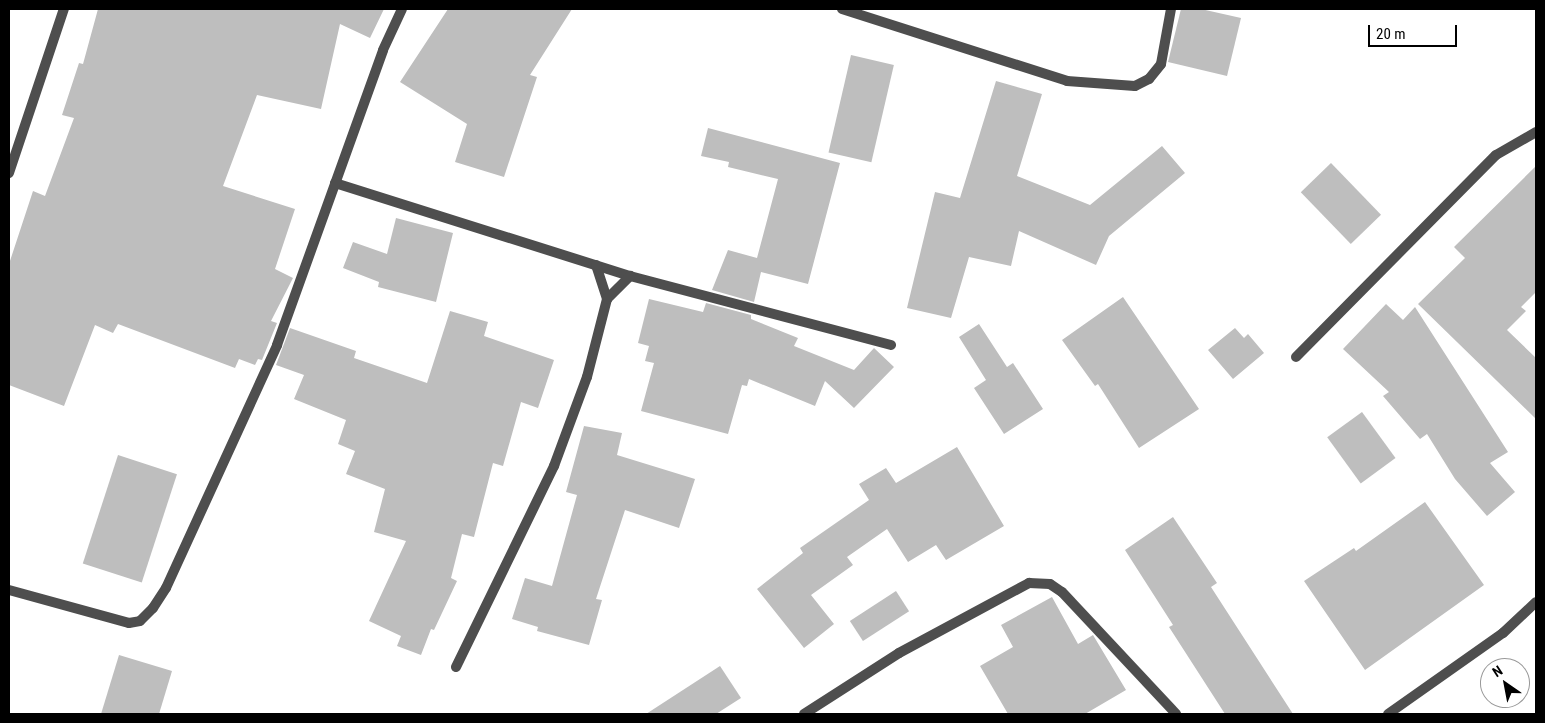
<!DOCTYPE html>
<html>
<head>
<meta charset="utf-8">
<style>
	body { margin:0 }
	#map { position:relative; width:1545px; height:723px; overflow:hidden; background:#fff; font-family:"Roboto Condensed",sans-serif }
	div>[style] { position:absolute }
	.building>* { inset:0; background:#bebebe; transform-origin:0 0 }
	.street>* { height:10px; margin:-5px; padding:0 5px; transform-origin:5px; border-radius:5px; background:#4e4e4e }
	span { translate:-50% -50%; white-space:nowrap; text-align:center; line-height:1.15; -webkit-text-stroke:5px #fff; paint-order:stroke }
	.frame { position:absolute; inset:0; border:10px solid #000; pointer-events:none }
	.north { position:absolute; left:1480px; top:658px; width:50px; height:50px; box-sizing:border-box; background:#fff; border:1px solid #999; border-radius:50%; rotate:327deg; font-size:14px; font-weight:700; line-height:20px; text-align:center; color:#000 }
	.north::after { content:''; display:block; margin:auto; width:18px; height:22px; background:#000; clip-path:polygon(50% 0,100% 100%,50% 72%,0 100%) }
	.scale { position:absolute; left:1368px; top:25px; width:89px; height:22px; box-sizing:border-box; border:2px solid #000; border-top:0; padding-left:6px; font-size:15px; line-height:18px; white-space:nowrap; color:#000; -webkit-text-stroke:4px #fff; paint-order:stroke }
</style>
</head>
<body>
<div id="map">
	<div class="building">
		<i style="clip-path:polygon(98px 9px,384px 9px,370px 38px,340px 24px,321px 109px,257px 95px,223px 186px,295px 209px,275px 269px,293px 278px,271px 321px,277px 323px,262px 360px,258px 359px,255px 365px,239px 359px,235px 368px,118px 324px,113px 333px,95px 325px,64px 406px,9px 385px,9px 264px,33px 191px,45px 196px,74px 118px,62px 115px,79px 63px,83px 64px)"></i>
		<i style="clip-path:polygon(448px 9px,572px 9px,530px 75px,537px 77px,504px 177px,455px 162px,467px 124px,400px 82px)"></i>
		<i style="clip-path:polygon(1181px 9px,1201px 9px,1241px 18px,1227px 76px,1168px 62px)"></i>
		<i style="left:851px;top:55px;width:44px;height:100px;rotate:13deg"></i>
		<i style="clip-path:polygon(996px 81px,1042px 94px,1017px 176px,1090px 205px,1162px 146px,1185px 173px,1109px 236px,1096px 265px,1019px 231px,1011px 266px,969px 257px,951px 318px,907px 308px,935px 192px,960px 198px)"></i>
		<i style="clip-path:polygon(708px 128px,840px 163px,808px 284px,761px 272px,754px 302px,712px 290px,728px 250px,757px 258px,778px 179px,728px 167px,729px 162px,701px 156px)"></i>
		<i style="left:1331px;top:163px;width:72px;height:42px;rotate:46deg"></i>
		<i style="clip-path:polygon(1536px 166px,1536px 292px,1521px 307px,1526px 311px,1507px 330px,1536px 358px,1536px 419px,1418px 304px,1465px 258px,1454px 247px)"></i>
		<i style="clip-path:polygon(396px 218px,453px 233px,436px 302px,378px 287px,379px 282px,343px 268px,353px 242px,387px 254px)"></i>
		<i style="clip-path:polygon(1123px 297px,1199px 409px,1139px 448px,1098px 384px,1095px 386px,1062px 340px)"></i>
		<i style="clip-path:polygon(649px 299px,703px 312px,706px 303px,751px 315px,751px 319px,798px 338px,794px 346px,854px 370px,874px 348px,894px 367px,854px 408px,825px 381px,815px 406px,749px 379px,747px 386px,742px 385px,728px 434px,641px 411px,654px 363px,645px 361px,649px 346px,638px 343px)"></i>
		<i style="clip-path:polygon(1386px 304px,1403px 320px,1415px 307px,1508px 452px,1490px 463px,1515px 492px,1487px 516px,1455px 479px,1427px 434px,1420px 439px,1383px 396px,1389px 392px,1343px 349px)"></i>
		<i style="clip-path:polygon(450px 311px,488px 322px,484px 336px,554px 360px,538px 408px,521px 402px,503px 466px,493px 463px,474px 537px,462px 534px,451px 578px,457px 581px,434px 630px,431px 629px,421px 655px,397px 646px,401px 636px,369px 621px,406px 541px,374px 532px,385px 489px,346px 474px,355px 451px,338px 444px,346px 420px,294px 399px,304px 375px,276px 365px,290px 328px,356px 351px,354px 358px,427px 383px)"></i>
		<i style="clip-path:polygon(979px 324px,1007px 367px,1013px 363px,1043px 409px,1004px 434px,974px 388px,986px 380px,959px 337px)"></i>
		<i style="clip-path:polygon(1235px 328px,1244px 338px,1248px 334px,1264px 353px,1233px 379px,1208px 350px)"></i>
		<i style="left:1362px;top:412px;width:57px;height:43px;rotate:54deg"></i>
		<i style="clip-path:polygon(584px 426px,622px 433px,617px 455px,695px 479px,679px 528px,625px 510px,596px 599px,602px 600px,589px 645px,537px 631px,538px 627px,512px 619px,525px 578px,552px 586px,577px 495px,566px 492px)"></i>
		<i style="clip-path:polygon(957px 447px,1004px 526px,946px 560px,936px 545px,908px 562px,887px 529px,847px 557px,853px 565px,811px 595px,834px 624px,804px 648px,757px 589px,803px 553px,800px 548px,869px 500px,859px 484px,886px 468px,896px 483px)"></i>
		<i style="left:118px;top:455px;width:62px;height:114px;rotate:18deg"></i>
		<i style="clip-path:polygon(1425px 502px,1484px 585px,1365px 670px,1304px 581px,1354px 548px,1356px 551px)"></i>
		<i style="clip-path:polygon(1173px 517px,1217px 583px,1211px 587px,1293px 714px,1225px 714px,1169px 627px,1173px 625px,1125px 550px)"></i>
		<i style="left:896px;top:591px;width:24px;height:55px;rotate:57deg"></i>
		<i style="clip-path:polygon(1052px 597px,1078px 644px,1093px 635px,1126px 690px,1085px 714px,1008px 714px,980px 666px,1013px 647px,1001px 625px)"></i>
		<i style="clip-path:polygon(119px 655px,172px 671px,159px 714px,101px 714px)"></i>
		<i style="clip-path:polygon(720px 666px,741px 698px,716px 714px,646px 714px)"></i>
	</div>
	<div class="street">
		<i style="left:842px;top:9px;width:236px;rotate:17.7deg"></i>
		<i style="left:1067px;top:81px;width:68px;rotate:4.2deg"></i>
		<i style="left:1135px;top:86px;width:16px;rotate:-27deg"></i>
		<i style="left:1149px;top:79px;width:19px;rotate:-51deg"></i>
		<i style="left:1161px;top:64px;width:56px;rotate:-79.7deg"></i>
		<i style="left:9px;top:173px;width:173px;rotate:-71.5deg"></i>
		<i style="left:335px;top:183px;width:309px;rotate:17.5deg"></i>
		<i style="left:630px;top:276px;width:270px;rotate:14.8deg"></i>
		<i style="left:596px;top:265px;width:36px;rotate:72deg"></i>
		<i style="left:1296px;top:357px;width:284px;rotate:-45.3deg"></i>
		<i style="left:1496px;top:155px;width:46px;rotate:-29.9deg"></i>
		<i style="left:9px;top:590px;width:124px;rotate:15.4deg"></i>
		<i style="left:129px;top:623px;width:11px;rotate:-10deg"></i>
		<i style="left:140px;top:621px;width:18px;rotate:-45deg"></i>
		<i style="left:153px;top:608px;width:24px;rotate:-57deg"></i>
		<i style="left:166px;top:588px;width:267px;rotate:-65.4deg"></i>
		<i style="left:277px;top:345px;width:313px;rotate:-70.2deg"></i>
		<i style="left:383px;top:50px;width:45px;rotate:-65.1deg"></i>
		<i style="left:456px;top:667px;width:224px;rotate:-64deg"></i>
		<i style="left:554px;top:466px;width:95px;rotate:-69.7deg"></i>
		<i style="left:587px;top:377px;width:81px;rotate:-75.6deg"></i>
		<i style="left:607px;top:299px;width:33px;rotate:-45deg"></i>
		<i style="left:804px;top:714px;width:113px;rotate:-32.7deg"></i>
		<i style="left:899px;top:653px;width:148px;rotate:-28.3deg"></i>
		<i style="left:1029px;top:583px;width:21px;rotate:3deg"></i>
		<i style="left:1050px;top:584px;width:14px;rotate:34deg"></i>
		<i style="left:1062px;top:592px;width:167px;rotate:46.9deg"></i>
		<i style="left:1388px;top:714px;width:141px;rotate:-35.2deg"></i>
		<i style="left:1503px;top:633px;width:45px;rotate:-43.2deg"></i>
	</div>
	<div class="frame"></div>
	<div class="north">N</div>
	<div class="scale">20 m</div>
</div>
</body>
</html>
